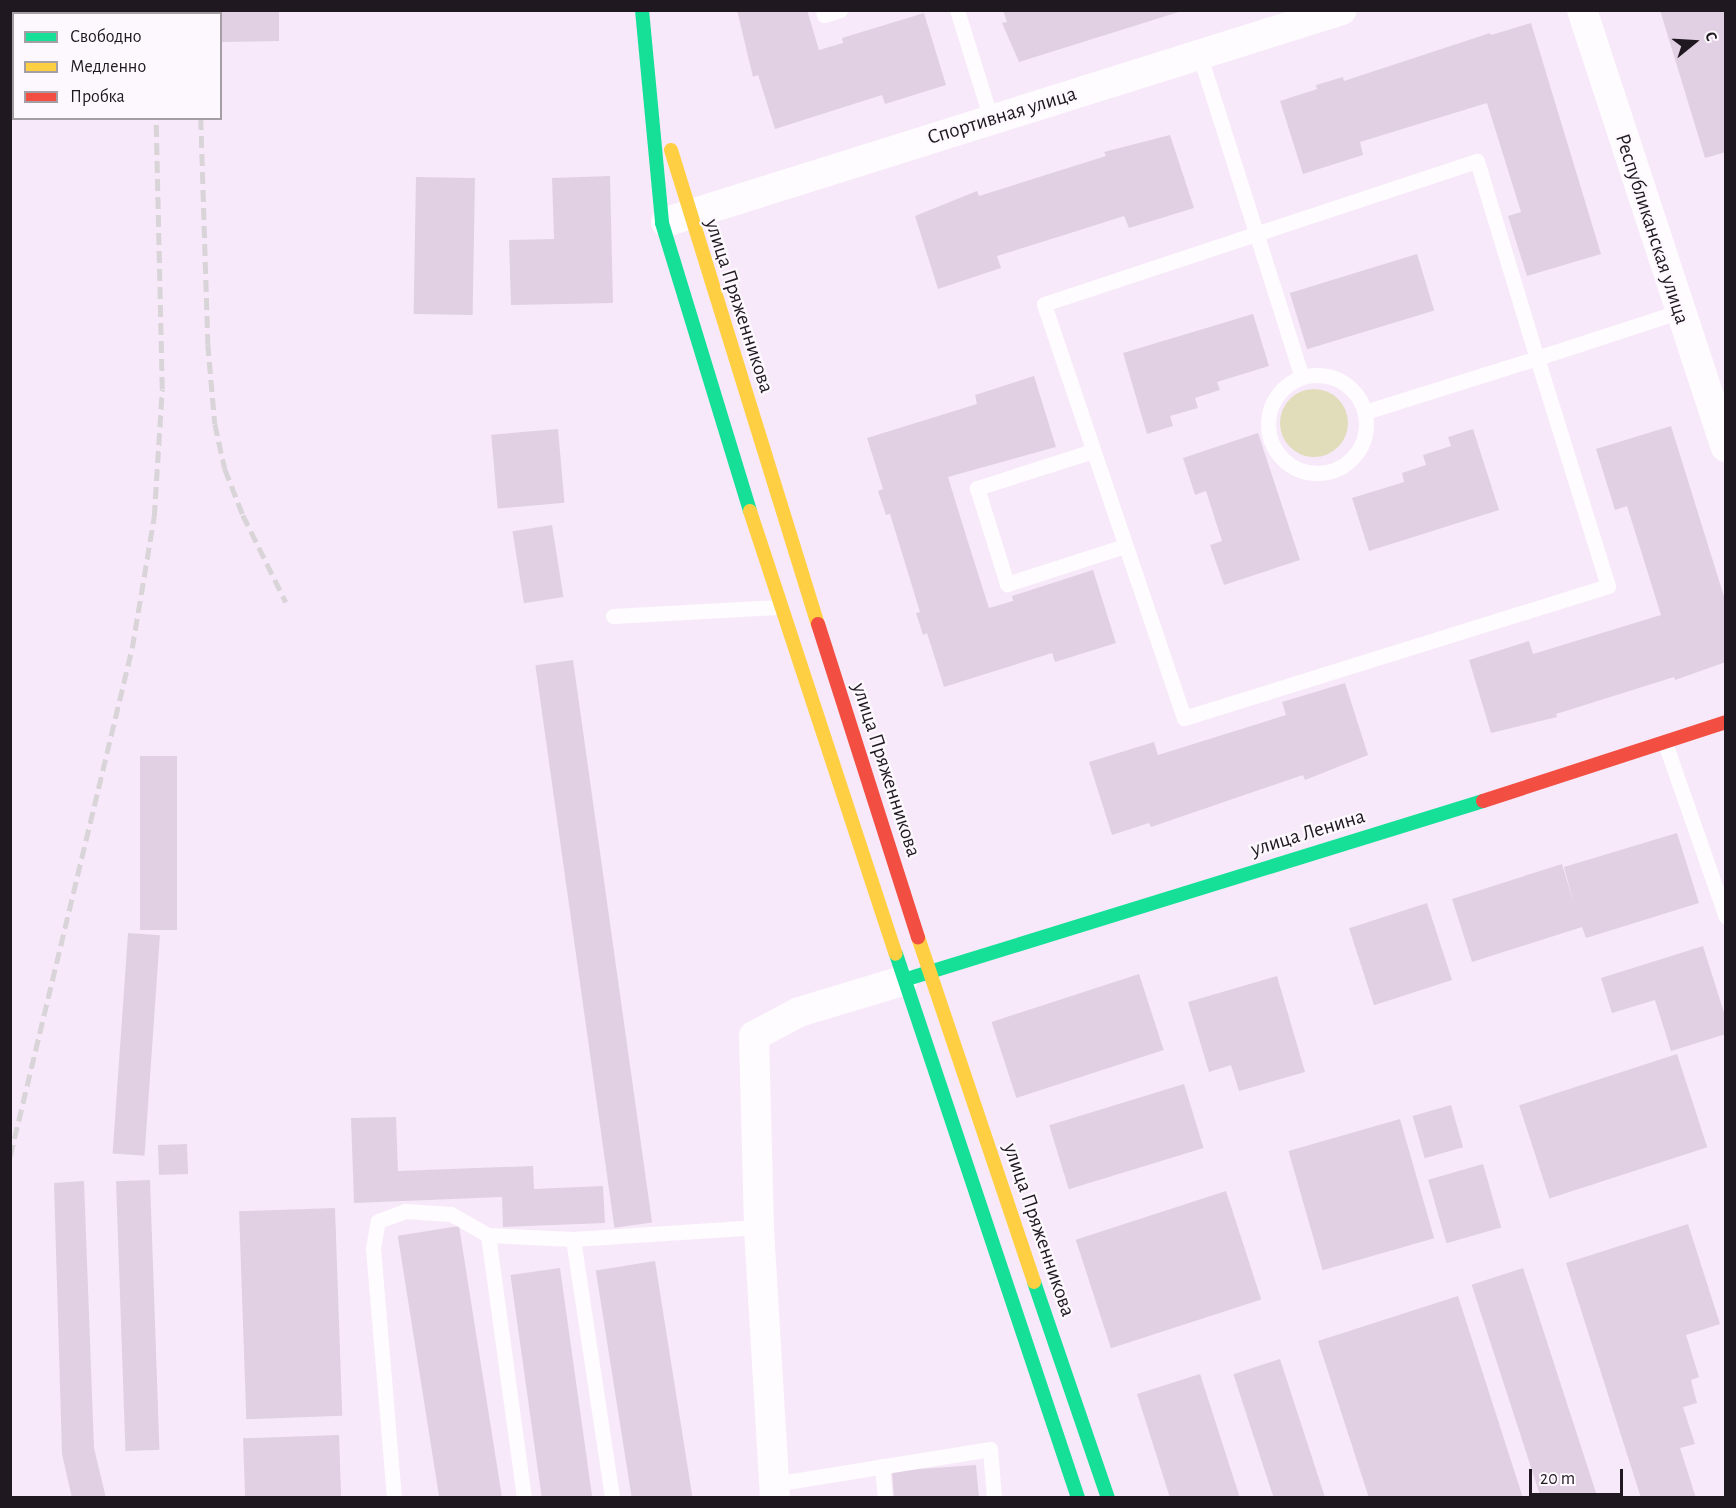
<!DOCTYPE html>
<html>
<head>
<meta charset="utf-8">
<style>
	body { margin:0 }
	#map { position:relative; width:1736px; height:1508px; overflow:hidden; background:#f7e9f9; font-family:"Alegreya Sans",sans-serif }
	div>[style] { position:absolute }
	.green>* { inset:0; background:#e1ddba }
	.round { border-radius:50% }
	.building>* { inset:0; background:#e1d0e3; transform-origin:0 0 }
	.lane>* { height:15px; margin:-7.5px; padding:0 7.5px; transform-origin:7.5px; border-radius:7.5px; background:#fefcfe }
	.lane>.ring { margin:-7.5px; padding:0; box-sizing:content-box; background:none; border:15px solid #fefcfe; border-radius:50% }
	.street>* { height:30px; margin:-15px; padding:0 15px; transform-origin:15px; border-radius:15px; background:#fefcfe }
	.fast>* { height:14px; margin:-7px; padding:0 7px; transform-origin:7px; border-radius:7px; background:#16e098 }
	.slow>* { height:14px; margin:-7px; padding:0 7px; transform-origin:7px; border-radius:7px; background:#ffcf43 }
	.jam>* { height:14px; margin:-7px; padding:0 7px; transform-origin:7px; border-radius:7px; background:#f24e42 }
	.rail>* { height:4.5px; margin-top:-2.25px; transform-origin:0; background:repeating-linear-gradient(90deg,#d8d4d8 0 12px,transparent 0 18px) }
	span { translate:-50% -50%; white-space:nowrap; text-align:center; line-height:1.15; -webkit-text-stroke:4.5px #fdf8fd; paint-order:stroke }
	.street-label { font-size:21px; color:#201821 }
	.frame { position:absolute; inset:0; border:12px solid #201821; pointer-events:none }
	.legend { position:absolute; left:12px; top:12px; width:210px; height:108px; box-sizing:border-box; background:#fdf8fd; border:2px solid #a59ea5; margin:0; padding:8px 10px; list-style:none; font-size:18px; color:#201821 }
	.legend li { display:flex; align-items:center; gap:12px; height:30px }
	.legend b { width:30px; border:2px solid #a59ea5 }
	.north { position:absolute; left:1664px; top:12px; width:60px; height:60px; -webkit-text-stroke:4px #fdf8fd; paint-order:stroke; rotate:72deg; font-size:16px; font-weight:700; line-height:24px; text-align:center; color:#201821 }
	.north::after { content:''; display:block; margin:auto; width:21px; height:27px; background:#201821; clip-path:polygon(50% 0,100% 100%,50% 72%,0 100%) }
	.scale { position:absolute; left:1529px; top:1469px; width:94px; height:27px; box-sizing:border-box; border:3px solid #201821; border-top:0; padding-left:8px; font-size:18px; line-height:21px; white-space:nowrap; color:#201821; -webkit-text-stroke:4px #fdf8fd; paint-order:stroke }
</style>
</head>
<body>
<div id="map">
	<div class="green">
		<i class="round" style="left:1280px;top:389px;width:68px;height:68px"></i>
	</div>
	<div class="building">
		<i style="clip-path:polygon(206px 10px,279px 10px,279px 41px,220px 42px,220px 14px)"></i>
		<i style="clip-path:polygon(737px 10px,807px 10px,819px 50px,843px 43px,842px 38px,924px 13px,946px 85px,885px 104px,882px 95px,775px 129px,758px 75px,753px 77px)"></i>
		<i style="clip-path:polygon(1003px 10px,1182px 10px,1182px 11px,1019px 62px,1002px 23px,1007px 22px)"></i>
		<i style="clip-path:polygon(1660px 10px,1726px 10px,1726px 152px,1705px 158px)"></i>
		<i style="clip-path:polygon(1531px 23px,1601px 254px,1527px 276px,1508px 216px,1521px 212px,1487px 103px,1360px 142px,1363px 155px,1303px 174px,1280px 101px,1317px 89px,1316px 85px,1343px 77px,1344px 81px,1490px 33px,1491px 35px)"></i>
		<i style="clip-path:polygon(1170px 135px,1194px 208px,1129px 228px,1124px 216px,1061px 236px,997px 256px,1001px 268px,938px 289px,915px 216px,977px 191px,979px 196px,1106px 156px,1104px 152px)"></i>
		<i style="clip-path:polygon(610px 176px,613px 303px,511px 305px,509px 240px,554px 239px,552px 178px)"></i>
		<i style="left:416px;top:177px;width:59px;height:137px;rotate:1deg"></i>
		<i style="left:1417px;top:254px;width:59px;height:133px;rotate:73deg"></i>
		<i style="clip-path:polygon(1253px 314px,1269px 366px,1217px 382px,1220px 390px,1195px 398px,1198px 408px,1170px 416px,1173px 426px,1147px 434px,1123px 353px)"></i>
		<i style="clip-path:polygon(1034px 376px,1056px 447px,948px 477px,968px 542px,989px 608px,1013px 601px,1012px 596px,1093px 570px,1116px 643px,1055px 662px,1052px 653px,944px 687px,927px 633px,923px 635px,916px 613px,920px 612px,890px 514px,886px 515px,878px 491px,883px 489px,867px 438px,977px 404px,975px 395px)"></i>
		<i style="clip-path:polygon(1671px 426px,1726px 603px,1726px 662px,1675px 680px,1674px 677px,1556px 714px,1557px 717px,1491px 733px,1469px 660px,1529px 641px,1533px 654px,1661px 615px,1627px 506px,1615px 510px,1596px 449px)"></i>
		<i style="left:558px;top:429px;width:74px;height:67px;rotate:85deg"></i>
		<i style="clip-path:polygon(1473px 429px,1499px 510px,1369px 551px,1352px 498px,1404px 482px,1402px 473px,1426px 465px,1423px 455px,1451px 446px,1448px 437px)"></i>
		<i style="clip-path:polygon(1258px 433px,1300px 560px,1224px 585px,1210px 545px,1222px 541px,1206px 491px,1195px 495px,1183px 458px)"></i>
		<i style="left:552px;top:525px;width:73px;height:40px;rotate:81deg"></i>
		<i style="left:573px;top:660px;width:568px;height:38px;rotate:82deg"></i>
		<i style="clip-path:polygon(1345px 683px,1368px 755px,1305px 780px,1303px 775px,1151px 827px,1149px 823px,1112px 835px,1089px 762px,1154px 742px,1158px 755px,1286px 715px,1282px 702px)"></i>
		<i style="left:177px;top:756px;width:174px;height:37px;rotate:90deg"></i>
		<i style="clip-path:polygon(1677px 833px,1699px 903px,1586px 938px,1582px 927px,1472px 962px,1452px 899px,1562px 864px,1574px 904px,1564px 867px)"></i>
		<i style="left:1427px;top:903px;width:81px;height:82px;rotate:72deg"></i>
		<i style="left:128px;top:933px;width:32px;height:221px;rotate:4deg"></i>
		<i style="clip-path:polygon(1703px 946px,1726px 1019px,1726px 1034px,1671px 1051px,1655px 1000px,1612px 1013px,1601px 978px)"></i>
		<i style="left:1139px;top:974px;width:80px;height:155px;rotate:72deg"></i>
		<i style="clip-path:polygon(1277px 976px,1305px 1072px,1239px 1091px,1231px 1065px,1209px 1072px,1188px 1002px)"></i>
		<i style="left:1677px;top:1054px;width:98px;height:166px;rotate:72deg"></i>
		<i style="left:1184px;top:1084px;width:67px;height:141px;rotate:73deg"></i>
		<i style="left:1451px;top:1105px;width:44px;height:40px;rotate:74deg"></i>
		<i style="clip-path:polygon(396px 1117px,398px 1171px,533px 1166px,534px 1189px,603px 1186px,605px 1223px,503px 1227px,502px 1197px,354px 1203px,351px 1118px)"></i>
		<i style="left:1400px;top:1119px;width:124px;height:116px;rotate:74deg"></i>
		<i style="left:187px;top:1144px;width:30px;height:29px;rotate:88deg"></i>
		<i style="left:1483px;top:1164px;width:66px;height:57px;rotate:74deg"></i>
		<i style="left:150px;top:1180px;width:270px;height:34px;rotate:88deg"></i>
		<i style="clip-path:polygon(84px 1181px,94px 1448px,106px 1498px,72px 1498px,62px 1454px,54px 1183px)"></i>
		<i style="left:1226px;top:1191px;width:114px;height:158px;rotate:72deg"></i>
		<i style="left:335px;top:1208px;width:208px;height:96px;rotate:88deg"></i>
		<i style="clip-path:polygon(1688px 1224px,1720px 1324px,1686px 1335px,1699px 1377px,1691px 1380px,1697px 1403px,1683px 1407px,1695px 1444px,1680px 1448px,1696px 1498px,1641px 1498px,1566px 1263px)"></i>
		<i style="left:459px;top:1226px;width:275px;height:62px;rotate:81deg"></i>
		<i style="left:655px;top:1261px;width:240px;height:60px;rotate:81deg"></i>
		<i style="left:560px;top:1268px;width:232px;height:50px;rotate:82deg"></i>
		<i style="left:1523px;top:1268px;width:242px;height:54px;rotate:72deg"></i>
		<i style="clip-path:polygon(1458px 1296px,1523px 1498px,1369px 1498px,1318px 1341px)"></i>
		<i style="left:1280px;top:1359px;width:146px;height:49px;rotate:72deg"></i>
		<i style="clip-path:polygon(1200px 1374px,1240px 1498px,1170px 1498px,1137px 1394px)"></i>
		<i style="left:339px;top:1435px;width:63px;height:96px;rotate:88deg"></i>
		<i style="clip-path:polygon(976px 1465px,979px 1498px,894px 1498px,892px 1471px)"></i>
	</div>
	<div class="lane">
		<i style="left:823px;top:10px;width:5px;rotate:79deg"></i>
		<i style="left:824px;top:15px;width:17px;rotate:-17deg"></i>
		<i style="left:957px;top:10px;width:114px;rotate:72.7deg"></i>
		<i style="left:1200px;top:56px;width:337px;rotate:72.4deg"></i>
		<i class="ring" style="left:1268px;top:375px;width:83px;height:83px"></i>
		<i style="left:1365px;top:412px;width:180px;rotate:-17.4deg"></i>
		<i style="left:1537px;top:358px;width:239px;rotate:72.7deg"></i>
		<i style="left:1608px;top:586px;width:444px;rotate:162.7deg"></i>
		<i style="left:1184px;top:718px;width:437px;rotate:-108.7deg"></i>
		<i style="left:1044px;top:304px;width:456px;rotate:-18.3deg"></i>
		<i style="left:1477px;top:161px;width:206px;rotate:73.1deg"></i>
		<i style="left:1537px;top:358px;width:148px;rotate:-18.1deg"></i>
		<i style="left:1093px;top:451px;width:122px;rotate:162.3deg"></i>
		<i style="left:977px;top:488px;width:101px;rotate:72.6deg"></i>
		<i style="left:1007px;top:584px;width:124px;rotate:-17.9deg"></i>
		<i style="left:613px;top:616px;width:167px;rotate:-3.1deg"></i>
		<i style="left:1665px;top:743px;width:184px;rotate:70.7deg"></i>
		<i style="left:488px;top:1235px;width:265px;rotate:82.2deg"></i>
		<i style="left:573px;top:1239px;width:262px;rotate:81.4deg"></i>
		<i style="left:882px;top:1466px;width:32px;rotate:85deg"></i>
		<i style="left:774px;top:1484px;width:219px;rotate:-9.2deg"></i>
		<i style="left:990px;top:1449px;width:49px;rotate:85.3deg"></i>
		<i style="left:394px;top:1498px;width:251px;rotate:-94.8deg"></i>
		<i style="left:373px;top:1248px;width:27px;rotate:-80deg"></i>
		<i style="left:378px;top:1221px;width:29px;rotate:-20deg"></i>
		<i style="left:405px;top:1211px;width:46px;rotate:3.7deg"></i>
		<i style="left:451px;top:1214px;width:43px;rotate:29.6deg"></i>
		<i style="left:488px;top:1235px;width:85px;rotate:2.7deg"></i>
		<i style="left:573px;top:1239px;width:186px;rotate:-3.7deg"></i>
	</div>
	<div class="street">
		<i style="left:1582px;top:10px;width:460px;rotate:71.8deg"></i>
		<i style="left:666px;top:222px;width:708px;rotate:-17.41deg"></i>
		<i style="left:775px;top:1498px;width:271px;rotate:-93.4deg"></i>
		<i style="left:759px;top:1227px;width:191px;rotate:-91.5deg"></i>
		<i style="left:754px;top:1036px;width:51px;rotate:-28.1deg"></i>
		<i style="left:799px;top:1012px;width:108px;rotate:-16.8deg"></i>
	</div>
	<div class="fast">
		<i style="left:642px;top:10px;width:214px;rotate:84.6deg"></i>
		<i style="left:662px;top:223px;width:301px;rotate:73deg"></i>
		<i style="left:896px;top:954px;width:574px;rotate:71.5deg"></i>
		<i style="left:907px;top:979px;width:603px;rotate:-17.17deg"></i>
		<i style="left:1034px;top:1282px;width:228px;rotate:71.1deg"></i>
	</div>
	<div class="slow">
		<i style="left:671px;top:150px;width:496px;rotate:72.8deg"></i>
		<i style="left:750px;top:511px;width:466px;rotate:71.8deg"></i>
		<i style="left:918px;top:937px;width:364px;rotate:71.4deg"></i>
	</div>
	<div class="jam">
		<i style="left:818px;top:624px;width:329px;rotate:72.3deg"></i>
		<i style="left:1483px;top:801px;width:256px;rotate:-18deg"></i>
	</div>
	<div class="rail">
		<i style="left:153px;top:10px;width:4px;rotate:90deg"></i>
		<i style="left:192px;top:10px;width:4px;rotate:90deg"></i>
		<i style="left:201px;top:118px;width:226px;rotate:88.2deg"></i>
		<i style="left:208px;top:344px;width:80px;rotate:85deg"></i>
		<i style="left:215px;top:424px;width:46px;rotate:77.5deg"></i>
		<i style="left:225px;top:469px;width:49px;rotate:68.6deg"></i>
		<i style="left:243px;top:515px;width:97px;rotate:63.7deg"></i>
		<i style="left:10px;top:1156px;width:522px;rotate:-76.5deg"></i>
		<i style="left:132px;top:648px;width:133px;rotate:-80.5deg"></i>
		<i style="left:154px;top:517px;width:128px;rotate:-86.4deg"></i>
		<i style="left:162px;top:389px;width:271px;rotate:-91.3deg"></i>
	</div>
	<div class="street-label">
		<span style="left:1002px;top:116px;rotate:-17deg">Спортивная улица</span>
		<span style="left:1652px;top:229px;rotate:72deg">Республиканская улица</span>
		<span style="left:739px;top:306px;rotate:72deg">улица Пряженникова</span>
		<span style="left:886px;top:770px;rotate:72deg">улица Пряженникова</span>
		<span style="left:1308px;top:833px;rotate:-17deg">улица Ленина</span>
		<span style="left:1039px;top:1230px;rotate:71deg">улица Пряженникова</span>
	</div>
	<div class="frame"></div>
	<ul class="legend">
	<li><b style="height:8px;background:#16e098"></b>Свободно</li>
	<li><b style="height:8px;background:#ffcf43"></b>Медленно</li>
	<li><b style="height:8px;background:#f24e42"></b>Пробка</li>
	</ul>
	<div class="north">С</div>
	<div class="scale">20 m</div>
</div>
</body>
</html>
